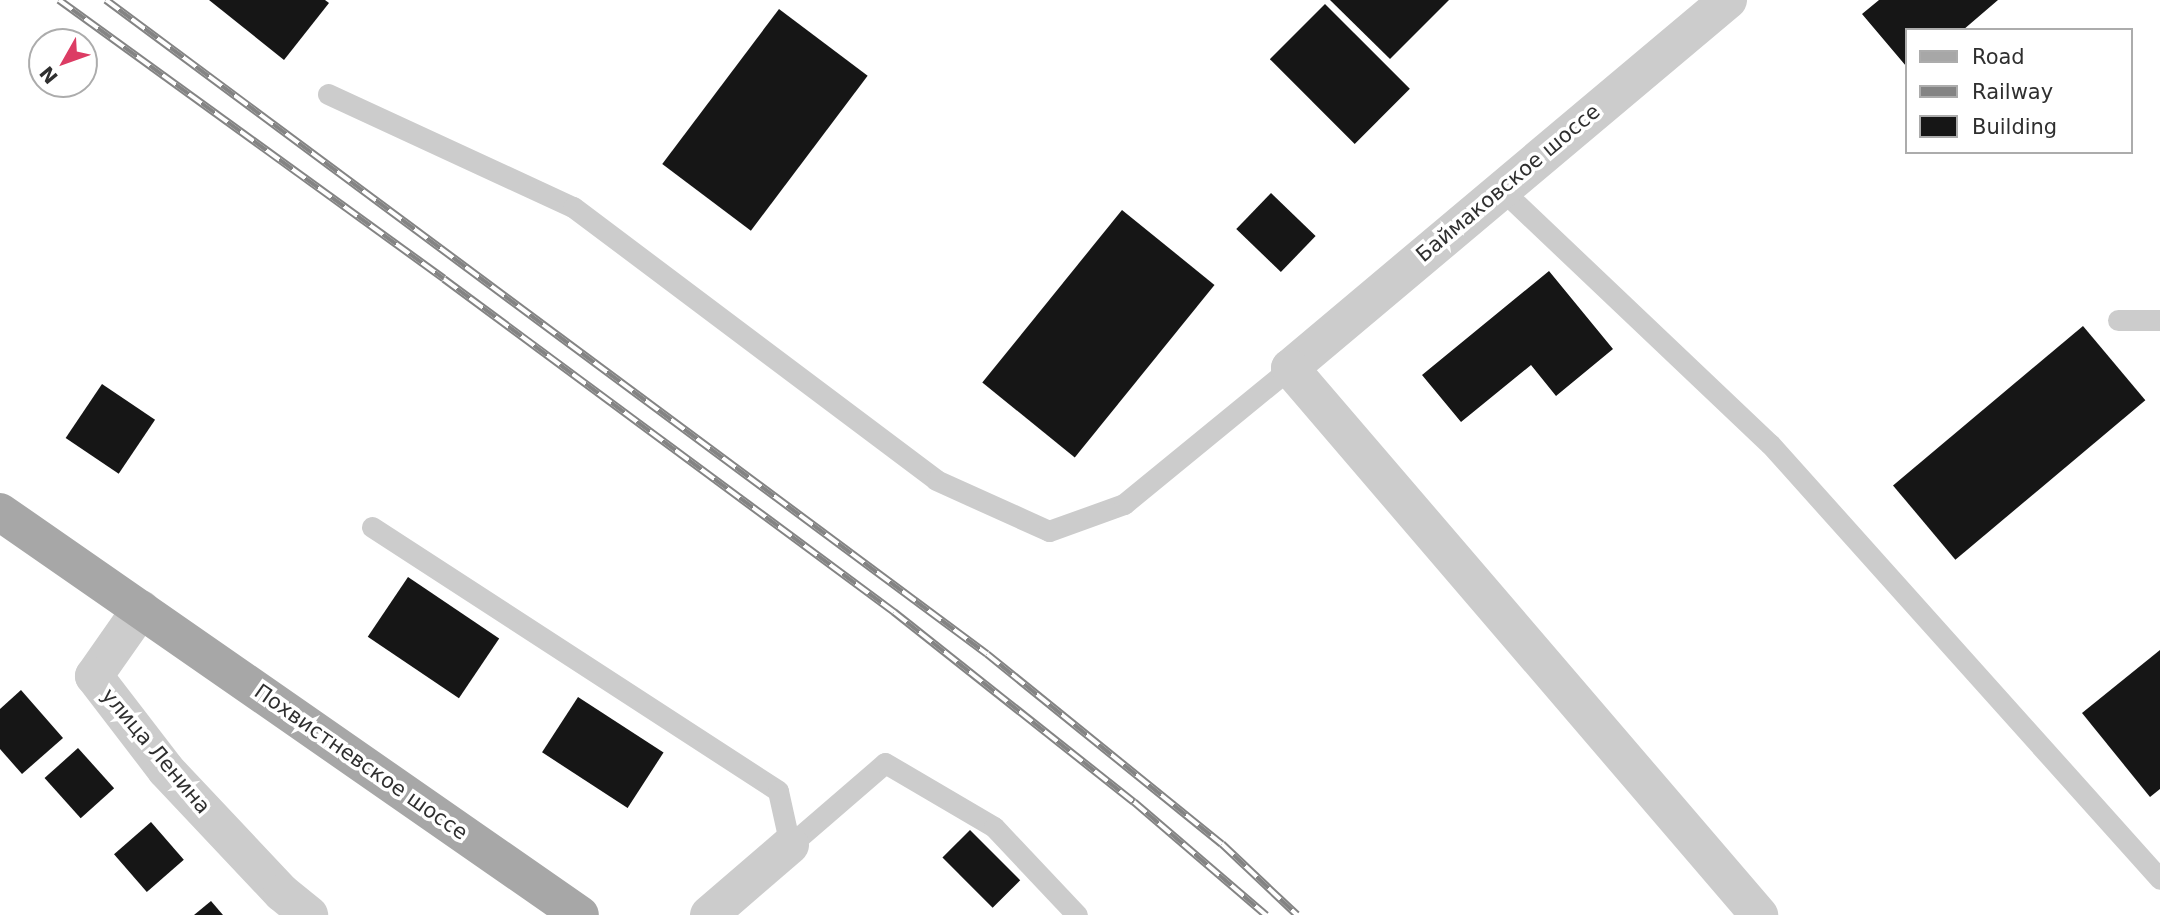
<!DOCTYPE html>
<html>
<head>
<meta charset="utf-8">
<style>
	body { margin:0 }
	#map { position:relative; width:2160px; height:915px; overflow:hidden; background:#fff; font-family:"DejaVu Sans",sans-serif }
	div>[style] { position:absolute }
	.building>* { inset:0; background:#161616; transform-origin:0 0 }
	.lane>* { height:21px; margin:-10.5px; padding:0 10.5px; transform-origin:10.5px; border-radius:10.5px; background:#ccc }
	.street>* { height:38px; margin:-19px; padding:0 19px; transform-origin:19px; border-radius:19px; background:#ccc }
	.primary>* { height:38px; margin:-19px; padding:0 19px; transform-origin:19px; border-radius:19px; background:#a7a7a7 }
	.rail>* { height:8px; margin-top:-4px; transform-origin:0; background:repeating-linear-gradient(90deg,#fff 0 16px,#848484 0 32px); box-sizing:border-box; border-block:2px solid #848484 }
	span { translate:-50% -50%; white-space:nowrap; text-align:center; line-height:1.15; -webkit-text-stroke:7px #fff; paint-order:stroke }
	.street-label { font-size:21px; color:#2f2f2f }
	.legend { position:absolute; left:1905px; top:28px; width:228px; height:126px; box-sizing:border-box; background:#fff; border:2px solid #acacac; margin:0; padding:9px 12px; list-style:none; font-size:21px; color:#2f2f2f }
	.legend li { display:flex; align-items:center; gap:14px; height:35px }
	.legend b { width:35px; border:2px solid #acacac }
	.north { position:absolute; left:28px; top:28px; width:70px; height:70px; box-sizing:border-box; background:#fff; border:2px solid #acacac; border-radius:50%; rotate:230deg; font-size:19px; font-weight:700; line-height:28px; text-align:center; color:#2f2f2f }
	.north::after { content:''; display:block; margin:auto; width:24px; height:32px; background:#dc3c64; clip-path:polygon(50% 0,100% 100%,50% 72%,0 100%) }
</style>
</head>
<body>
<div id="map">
	<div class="building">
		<i style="clip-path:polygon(209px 0,325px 0,329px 3px,284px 60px)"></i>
		<i style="clip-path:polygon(1330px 0,1449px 0,1390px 59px)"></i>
		<i style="clip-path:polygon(1879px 0,1998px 0,1963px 30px,1906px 30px,1906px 66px,1862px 14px)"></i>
		<i style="left:1325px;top:4px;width:120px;height:78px;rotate:45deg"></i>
		<i style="left:779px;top:9px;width:111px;height:194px;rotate:37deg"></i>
		<i style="left:1271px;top:193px;width:62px;height:50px;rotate:44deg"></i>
		<i style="left:1122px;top:210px;width:119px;height:222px;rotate:39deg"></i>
		<i style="clip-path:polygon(1549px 271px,1613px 349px,1556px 396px,1531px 365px,1461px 422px,1422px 375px)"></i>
		<i style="left:2083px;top:326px;width:97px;height:248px;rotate:50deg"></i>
		<i style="left:102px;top:384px;width:64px;height:65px;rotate:34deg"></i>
		<i style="left:408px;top:577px;width:110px;height:72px;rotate:34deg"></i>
		<i style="clip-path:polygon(2160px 650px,2160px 789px,2150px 797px,2082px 713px)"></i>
		<i style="clip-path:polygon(21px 690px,63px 738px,22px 774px,0 749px,0 709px)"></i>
		<i style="left:578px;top:697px;width:102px;height:66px;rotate:33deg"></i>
		<i style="left:78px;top:748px;width:54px;height:45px;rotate:48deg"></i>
		<i style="left:151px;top:822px;width:50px;height:49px;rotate:49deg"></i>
		<i style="left:970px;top:830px;width:71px;height:39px;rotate:45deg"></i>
		<i style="clip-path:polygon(211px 901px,223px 915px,194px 915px)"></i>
	</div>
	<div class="lane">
		<i style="left:328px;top:94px;width:270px;rotate:24.8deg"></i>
		<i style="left:573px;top:207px;width:454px;rotate:36.9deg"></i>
		<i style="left:936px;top:480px;width:124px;rotate:24.3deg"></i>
		<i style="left:1049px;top:531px;width:80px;rotate:-19.8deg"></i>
		<i style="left:1124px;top:504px;width:215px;rotate:-39.3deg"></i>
		<i style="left:1500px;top:188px;width:372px;rotate:43.5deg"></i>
		<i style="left:1770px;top:444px;width:584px;rotate:48.12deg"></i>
		<i style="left:2118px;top:320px;width:42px"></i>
		<i style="left:372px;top:527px;width:484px;rotate:33deg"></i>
		<i style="left:778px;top:791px;width:55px;rotate:77.5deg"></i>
		<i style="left:790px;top:845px;width:125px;rotate:-40.8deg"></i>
		<i style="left:885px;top:763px;width:126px;rotate:30.4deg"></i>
		<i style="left:994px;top:827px;width:121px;rotate:46.7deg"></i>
	</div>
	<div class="street">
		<i style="left:1728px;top:0;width:572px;rotate:139.96deg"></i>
		<i style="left:1290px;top:368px;width:721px;rotate:49.39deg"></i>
		<i style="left:141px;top:609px;width:82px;rotate:125deg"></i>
		<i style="left:94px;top:676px;width:118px;rotate:52.5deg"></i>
		<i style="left:166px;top:770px;width:169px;rotate:46.7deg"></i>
		<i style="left:282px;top:893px;width:35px;rotate:39deg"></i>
		<i style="left:709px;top:915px;width:107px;rotate:-40.8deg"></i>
	</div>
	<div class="primary">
		<i style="left:0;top:512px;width:706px;rotate:34.79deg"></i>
	</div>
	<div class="rail">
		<i style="left:59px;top:0;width:475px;rotate:35.9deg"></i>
		<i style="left:444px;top:279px;width:560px;rotate:36.5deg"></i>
		<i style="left:894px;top:612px;width:306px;rotate:38.4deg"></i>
		<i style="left:1134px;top:802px;width:174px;rotate:40.6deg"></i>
		<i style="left:106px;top:0;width:1097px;rotate:36.59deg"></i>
		<i style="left:987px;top:654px;width:302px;rotate:39deg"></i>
		<i style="left:1222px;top:844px;width:103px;rotate:43.4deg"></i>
	</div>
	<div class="street-label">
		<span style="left:1508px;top:183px;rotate:-40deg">Баймаковское шоссе</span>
		<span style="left:156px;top:751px;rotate:50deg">улица Ленина</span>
		<span style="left:361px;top:762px;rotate:35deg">Похвистневское шоссе</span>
	</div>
	<ul class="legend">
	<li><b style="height:9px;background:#a7a7a7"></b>Road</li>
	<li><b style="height:9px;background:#848484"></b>Railway</li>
	<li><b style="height:19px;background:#161616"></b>Building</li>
	</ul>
	<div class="north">N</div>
</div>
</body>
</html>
